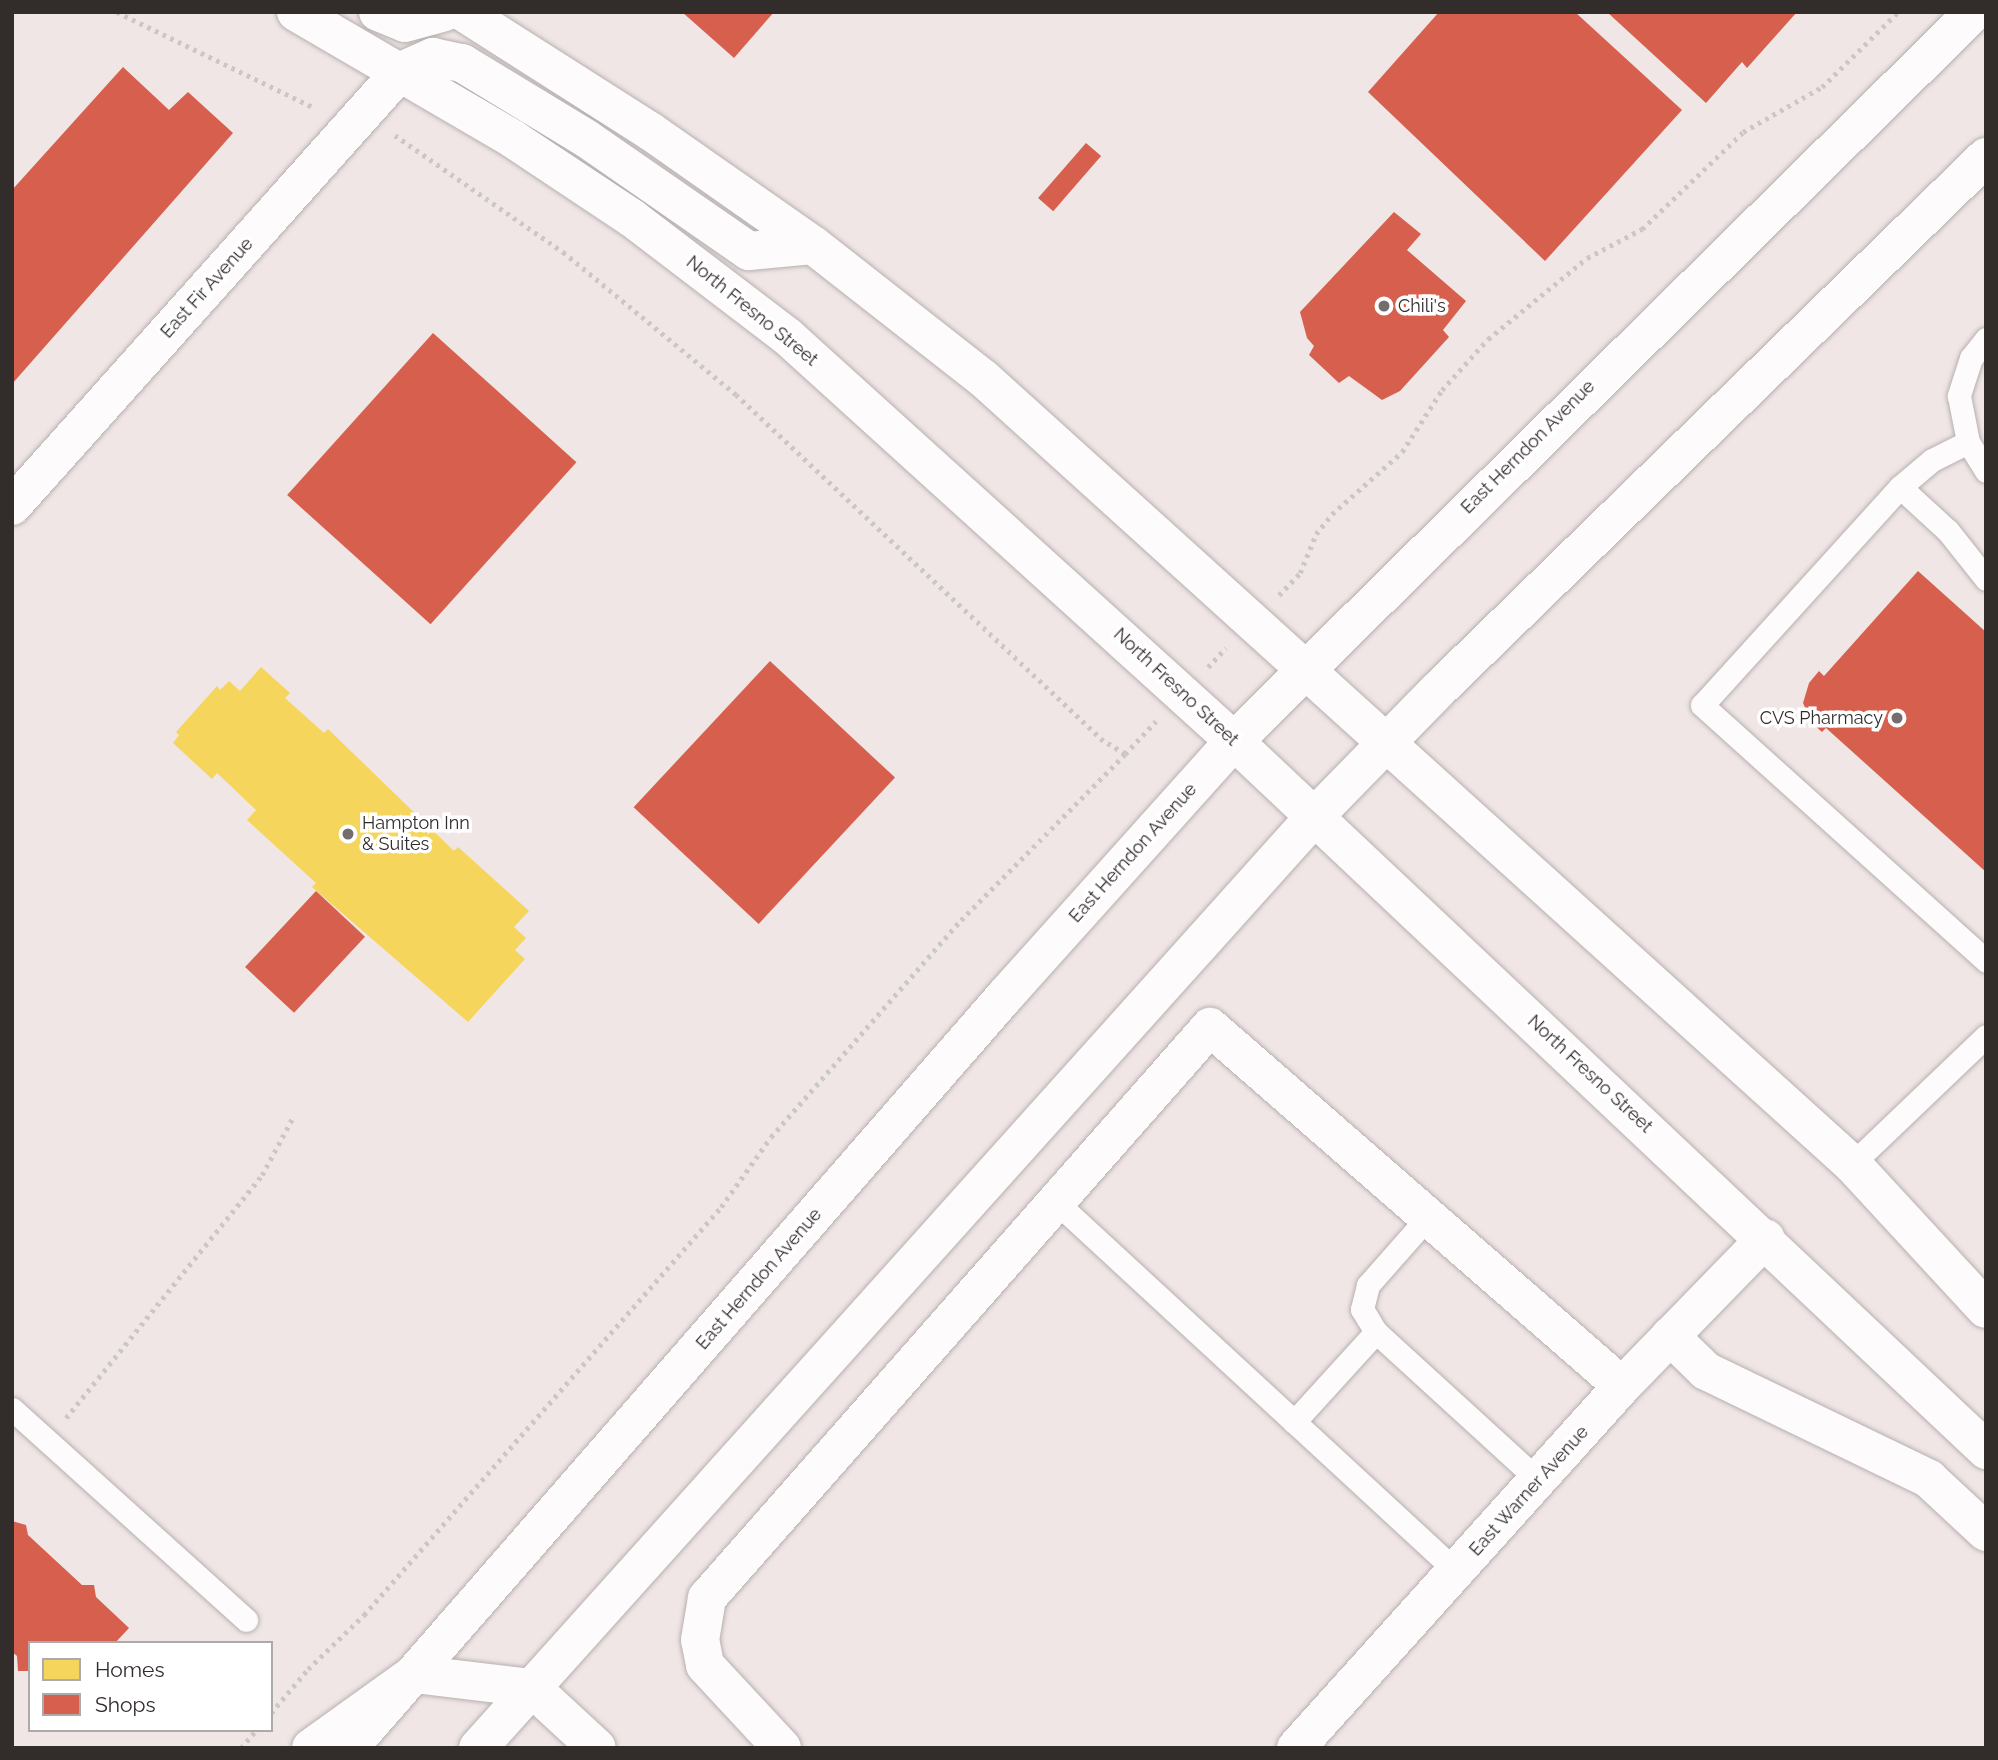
<!DOCTYPE html>
<html>
<head>
<meta charset="utf-8">
<style>
	body { margin:0 }
	#map { position:relative; width:1998px; height:1760px; overflow:hidden; background:#f0e6e5; font-family:Raleway,sans-serif }
	div>[style] { position:absolute }
	.homes>* { inset:0; background:#f6d55c }
	.shops>* { inset:0; background:#d6604d; transform-origin:0 0 }
	.path>* { height:4.5px; margin-top:-2.25px; transform-origin:0; background:repeating-linear-gradient(90deg,#cac7c6 0 3.5px,transparent 0 8.5px) }
	.roads { filter:drop-shadow(0 0 2px #b7b0b0) drop-shadow(0 0 2px #b7b0b0) }
	.service>* { height:23px; margin:-11.5px; padding:0 11.5px; transform-origin:11.5px; border-radius:11.5px; background:#fdfbfb }
	.minor>* { height:38px; margin:-19px; padding:0 19px; transform-origin:19px; border-radius:19px; background:#fdfbfb }
	.secondary>* { height:38px; margin:-19px; padding:0 19px; transform-origin:19px; border-radius:19px; background:#fdfbfb }
	.primary>* { height:38px; margin:-19px; padding:0 19px; transform-origin:19px; border-radius:19px; background:#fdfbfb }
	.motorway>* { height:38px; margin:-19px; padding:0 19px; transform-origin:19px; border-radius:19px; background:#fdfbfb }
	.dots>* { width:19px; height:19px; translate:-50% -50%; box-sizing:border-box; border:4px solid #fff; border-radius:50% }
	span { translate:-50% -50%; white-space:nowrap; text-align:center; line-height:1.15; -webkit-text-stroke:7px #fff; paint-order:stroke }
	.street-label { font-size:18px; color:#322c2b }
	.poi-label { font-size:18px; color:#322c2b }
	.left { translate:0 -50%; text-align:left }
	.right { translate:-100% -50%; text-align:right }
	.frame { position:absolute; inset:0; border:14px solid #322c2b; pointer-events:none }
	.legend { position:absolute; left:28px; top:1641px; width:245px; height:91px; box-sizing:border-box; background:#fff; border:2px solid #adabaa; margin:0; padding:9px 12px; list-style:none; font-size:21px; color:#322c2b }
	.legend li { display:flex; align-items:center; gap:14px; height:35px }
	.legend b { width:35px; border:2px solid #adabaa }
</style>
</head>
<body>
<div id="map">
	<div class="homes">
		<i style="clip-path:polygon(261px 667px,290px 693px,285px 698px,324px 733px,328px 729px,454px 851px,458px 847px,529px 911px,514px 927px,526px 938px,515px 950px,525px 959px,468px 1022px,312px 887px,316px 883px,247px 820px,256px 810px,217px 773px,212px 779px,173px 743px,179px 735px,176px 732px,217px 686px,220px 690px,229px 681px,240px 691px)"></i>
	</div>
	<div class="shops">
		<i style="clip-path:polygon(682px 12px,774px 12px,734px 58px)"></i>
		<i style="clip-path:polygon(1439px 12px,1575px 12px,1682px 110px,1545px 261px,1368px 92px)"></i>
		<i style="clip-path:polygon(1607px 12px,1797px 12px,1747px 68px,1742px 62px,1706px 103px)"></i>
		<i style="clip-path:polygon(123px 67px,169px 110px,188px 92px,233px 133px,12px 384px,12px 190px)"></i>
		<i style="left:1086px;top:143px;width:20px;height:73px;rotate:41deg"></i>
		<i style="clip-path:polygon(1394px 212px,1421px 234px,1407px 250px,1466px 301px,1443px 330px,1449px 337px,1400px 391px,1382px 400px,1349px 376px,1339px 383px,1309px 355px,1314px 346px,1307px 338px,1300px 312px)"></i>
		<i style="left:433px;top:333px;width:193px;height:218px;rotate:42deg"></i>
		<i style="clip-path:polygon(1918px 571px,1986px 632px,1986px 872px,1826px 728px,1822px 732px,1812px 723px,1803px 703px,1809px 683px,1819px 671px,1824px 676px)"></i>
		<i style="left:770px;top:661px;width:171px;height:200px;rotate:43deg"></i>
		<i style="left:316px;top:891px;width:67px;height:104px;rotate:43deg"></i>
		<i style="clip-path:polygon(12px 1521px,26px 1525px,28px 1535px,82px 1585px,94px 1585px,96px 1597px,129px 1628px,115px 1643px,30px 1643px,30px 1671px,18px 1671px,17px 1656px,12px 1652px)"></i>
	</div>
	<div class="path">
		<i style="left:117px;top:12px;width:220px;rotate:25.9deg"></i>
		<i style="left:1279px;top:595px;width:30px;rotate:-46deg"></i>
		<i style="left:1300px;top:573px;width:42px;rotate:-67.7deg"></i>
		<i style="left:1316px;top:534px;width:26px;rotate:-51deg"></i>
		<i style="left:1332px;top:514px;width:94px;rotate:-41.5deg"></i>
		<i style="left:1402px;top:452px;width:74px;rotate:-57.2deg"></i>
		<i style="left:1442px;top:390px;width:69px;rotate:-48deg"></i>
		<i style="left:1488px;top:339px;width:128px;rotate:-39.3deg"></i>
		<i style="left:1587px;top:258px;width:62px;rotate:-27.8deg"></i>
		<i style="left:1642px;top:229px;width:140px;rotate:-43.8deg"></i>
		<i style="left:1743px;top:132px;width:91px;rotate:-29.7deg"></i>
		<i style="left:1822px;top:87px;width:107px;rotate:-44.6deg"></i>
		<i style="left:1208px;top:667px;width:26px;rotate:-47deg"></i>
		<i style="left:1125px;top:754px;width:45px;rotate:-46.8deg"></i>
		<i style="left:66px;top:1418px;width:312px;rotate:-51.1deg"></i>
		<i style="left:262px;top:1175px;width:64px;rotate:-61.8deg"></i>
		<i style="left:271px;top:1713px;width:57px;rotate:-49.9deg"></i>
		<i style="left:308px;top:1669px;width:78px;rotate:-44deg"></i>
		<i style="left:364px;top:1615px;width:542px;rotate:-48.81deg"></i>
		<i style="left:721px;top:1207px;width:86px;rotate:-54.5deg"></i>
		<i style="left:771px;top:1137px;width:288px;rotate:-48.8deg"></i>
		<i style="left:961px;top:920px;width:233px;rotate:-45.3deg"></i>
		<i style="left:1125px;top:754px;width:26px;rotate:-149deg"></i>
		<i style="left:1103px;top:741px;width:504px;rotate:-136.69deg"></i>
		<i style="left:736px;top:395px;width:222px;rotate:-140.5deg"></i>
		<i style="left:565px;top:254px;width:207px;rotate:-145.2deg"></i>
		<i style="left:241px;top:1748px;width:23px;rotate:-50deg"></i>
	</div>
	<div class="roads">
		<div class="service">
			<i style="left:1986px;top:339px;width:24px;rotate:128deg"></i>
			<i style="left:1971px;top:358px;width:40px;rotate:108deg"></i>
			<i style="left:1959px;top:396px;width:47px;rotate:78.9deg"></i>
			<i style="left:1968px;top:442px;width:34px;rotate:58deg"></i>
			<i style="left:1968px;top:442px;width:40px;rotate:153.4deg"></i>
			<i style="left:1932px;top:460px;width:42px;rotate:139.8deg"></i>
			<i style="left:1900px;top:487px;width:294px;rotate:132.2deg"></i>
			<i style="left:1702px;top:705px;width:382px;rotate:42deg"></i>
			<i style="left:1900px;top:487px;width:65px;rotate:42.5deg"></i>
			<i style="left:1948px;top:531px;width:61px;rotate:51.6deg"></i>
			<i style="left:1852px;top:1164px;width:185px;rotate:-43.7deg"></i>
			<i style="left:1055px;top:1201px;width:547px;rotate:42.7deg"></i>
			<i style="left:1428px;top:1217px;width:91px;rotate:131.4deg"></i>
			<i style="left:1368px;top:1285px;width:25px;rotate:104deg"></i>
			<i style="left:1362px;top:1309px;width:27px;rotate:59deg"></i>
			<i style="left:1376px;top:1332px;width:219px;rotate:42.4deg"></i>
			<i style="left:12px;top:1409px;width:315px;rotate:42deg"></i>
			<i style="left:1294px;top:1422px;width:122px;rotate:-47.7deg"></i>
		</div>
		<div class="minor">
			<i style="left:12px;top:506px;width:584px;rotate:-48.2deg"></i>
			<i style="left:1670px;top:1336px;width:50px;rotate:44.2deg"></i>
			<i style="left:1706px;top:1371px;width:248px;rotate:25.8deg"></i>
			<i style="left:1929px;top:1479px;width:78px;rotate:42.9deg"></i>
			<i style="left:782px;top:1748px;width:113px;rotate:-132.9deg"></i>
			<i style="left:705px;top:1665px;width:25px;rotate:-101deg"></i>
			<i style="left:700px;top:1640px;width:43px;rotate:-80.5deg"></i>
			<i style="left:707px;top:1598px;width:761px;rotate:-48.62deg"></i>
			<i style="left:1210px;top:1027px;width:546px;rotate:41.07deg"></i>
			<i style="left:1296px;top:1748px;width:487px;rotate:-48deg"></i>
			<i style="left:1622px;top:1386px;width:206px;rotate:-45.8deg"></i>
		</div>
		<div class="secondary">
			<i style="left:296px;top:12px;width:251px;rotate:30.3deg"></i>
			<i style="left:513px;top:139px;width:143px;rotate:33.6deg"></i>
			<i style="left:632px;top:218px;width:196px;rotate:37.3deg"></i>
			<i style="left:788px;top:337px;width:602px;rotate:42.17deg"></i>
			<i style="left:1234px;top:741px;width:1034px;rotate:43.31deg"></i>
			<i style="left:378px;top:12px;width:29px;rotate:22deg"></i>
			<i style="left:405px;top:23px;width:41px;rotate:-15.4deg"></i>
			<i style="left:463px;top:12px;width:222px;rotate:32.5deg"></i>
			<i style="left:650px;top:131px;width:199px;rotate:35deg"></i>
			<i style="left:813px;top:245px;width:217px;rotate:38.1deg"></i>
			<i style="left:984px;top:379px;width:1170px;rotate:42.13deg"></i>
			<i style="left:1852px;top:1164px;width:197px;rotate:47.3deg"></i>
			<i style="left:401px;top:71px;width:35px;rotate:-24deg"></i>
			<i style="left:433px;top:57px;width:30px;rotate:12deg"></i>
			<i style="left:462px;top:63px;width:146px;rotate:31.3deg"></i>
			<i style="left:587px;top:139px;width:197px;rotate:34.7deg"></i>
			<i style="left:749px;top:251px;width:64px;rotate:-5.4deg"></i>
		</div>
		<div class="primary">
			<i style="left:349px;top:1748px;width:998px;rotate:-48.9deg"></i>
			<i style="left:1005px;top:996px;width:343px;rotate:-48.1deg"></i>
			<i style="left:1234px;top:741px;width:1039px;rotate:-44.57deg"></i>
			<i style="left:478px;top:1748px;width:1253px;rotate:-48.07deg"></i>
			<i style="left:1315px;top:816px;width:175px;rotate:-45.7deg"></i>
			<i style="left:1437px;top:691px;width:766px;rotate:-44.21deg"></i>
		</div>
		<div class="motorway">
			<i style="left:311px;top:1748px;width:127px;rotate:-35.7deg"></i>
			<i style="left:414px;top:1674px;width:119px;rotate:6.8deg"></i>
			<i style="left:532px;top:1688px;width:88px;rotate:42.7deg"></i>
		</div>
	</div>
	<div class="dots">
		<i style="left:1384px;top:306px;background:#746d6c"></i>
		<i style="left:1897px;top:718px;background:#746d6c"></i>
		<i style="left:348px;top:834px;background:#746d6c"></i>
	</div>
	<div class="street-label">
		<span style="left:207px;top:288px;rotate:-48deg">East Fir Avenue</span>
		<span style="left:752px;top:311px;rotate:39deg">North Fresno Street</span>
		<span style="left:1528px;top:447px;rotate:-45deg">East Herndon Avenue</span>
		<span style="left:1176px;top:687px;rotate:43deg">North Fresno Street</span>
		<span style="left:1133px;top:853px;rotate:-48deg">East Herndon Avenue</span>
		<span style="left:1590px;top:1074px;rotate:43deg">North Fresno Street</span>
		<span style="left:759px;top:1279px;rotate:-49deg">East Herndon Avenue</span>
		<span style="left:1529px;top:1491px;rotate:-48deg">East Warner Avenue</span>
	</div>
	<div class="poi-label">
		<span class="left" style="left:1398px;top:306px">Chili's</span>
		<span class="right" style="left:1883px;top:718px">CVS Pharmacy</span>
		<span class="left" style="left:362px;top:834px">Hampton Inn<br>&amp; Suites</span>
	</div>
	<div class="frame"></div>
	<ul class="legend">
	<li><b style="height:19px;background:#f6d55c"></b>Homes</li>
	<li><b style="height:19px;background:#d6604d"></b>Shops</li>
	</ul>
</div>
</body>
</html>
